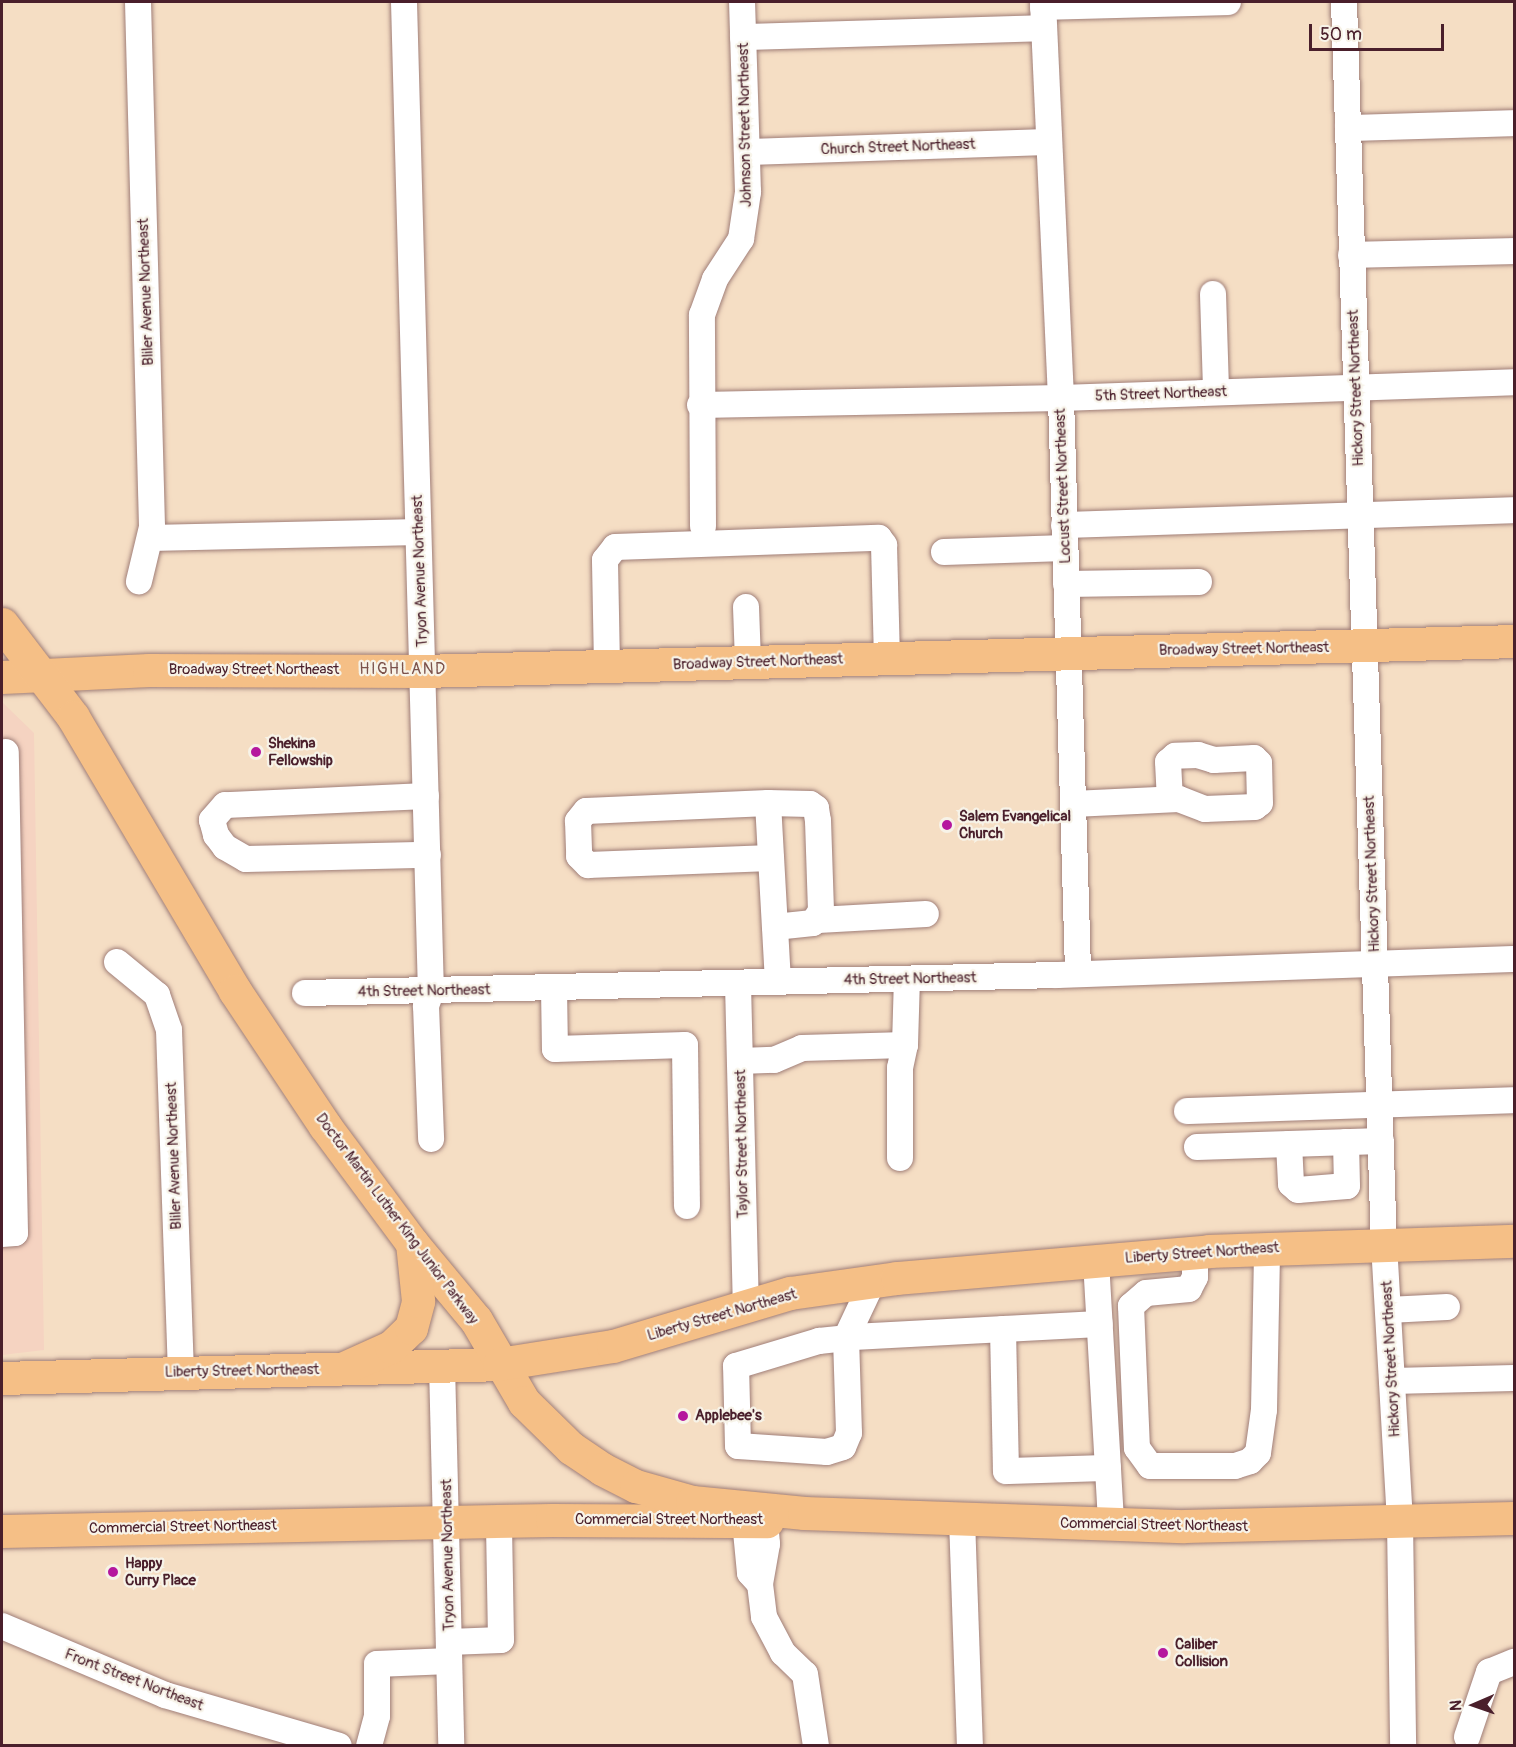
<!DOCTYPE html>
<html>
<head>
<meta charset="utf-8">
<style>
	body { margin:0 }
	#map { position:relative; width:1516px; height:1747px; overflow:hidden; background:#f5dec4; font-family:Pangolin,sans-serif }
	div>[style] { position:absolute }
	.built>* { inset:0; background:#f5d3c1 }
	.roads { filter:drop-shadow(0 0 2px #a07e78) drop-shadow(0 0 2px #a07e78) }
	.minor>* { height:26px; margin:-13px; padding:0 13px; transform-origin:13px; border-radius:13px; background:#fff }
	.major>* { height:33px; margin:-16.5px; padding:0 16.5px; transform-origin:16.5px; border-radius:16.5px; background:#f5bf86 }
	.highway>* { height:33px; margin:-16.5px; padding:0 16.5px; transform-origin:16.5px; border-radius:16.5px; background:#f5bf86 }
	.dots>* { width:16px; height:16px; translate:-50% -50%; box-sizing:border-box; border:3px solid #f7f3e8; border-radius:50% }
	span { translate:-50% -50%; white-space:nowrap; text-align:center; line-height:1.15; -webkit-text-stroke:4.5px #f7f3e8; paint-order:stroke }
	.street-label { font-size:15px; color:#4a1f2b }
	.poi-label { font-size:15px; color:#4a1f2b; font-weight:700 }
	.left { translate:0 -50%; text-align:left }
	.neighbourhood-label { font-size:16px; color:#7c524b; letter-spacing:1.5px }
	.frame { position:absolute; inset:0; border:3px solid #4a1f2b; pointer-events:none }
	.north { position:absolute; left:1444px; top:1675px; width:60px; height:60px; -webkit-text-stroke:4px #f7f3e8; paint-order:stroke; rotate:268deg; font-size:16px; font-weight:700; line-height:24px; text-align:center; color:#4a1f2b }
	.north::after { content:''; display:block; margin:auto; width:21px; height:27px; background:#4a1f2b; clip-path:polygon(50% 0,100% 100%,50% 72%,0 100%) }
	.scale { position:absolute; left:1309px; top:24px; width:135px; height:27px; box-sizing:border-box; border:3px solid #4a1f2b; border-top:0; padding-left:8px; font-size:18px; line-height:21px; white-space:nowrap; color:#4a1f2b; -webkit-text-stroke:4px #f7f3e8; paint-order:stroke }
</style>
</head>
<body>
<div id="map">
	<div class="built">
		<i style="clip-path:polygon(2px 702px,34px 733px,44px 1350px,2px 1355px)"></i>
	</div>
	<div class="roads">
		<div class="minor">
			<i style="left:138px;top:2px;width:525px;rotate:88.47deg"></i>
			<i style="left:152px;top:527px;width:56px;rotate:103.5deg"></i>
			<i style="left:404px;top:2px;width:990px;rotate:88.44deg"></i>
			<i style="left:431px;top:992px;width:15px;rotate:110deg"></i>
			<i style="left:426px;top:1006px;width:133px;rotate:87.8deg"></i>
			<i style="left:1043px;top:2px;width:396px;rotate:87.4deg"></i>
			<i style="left:1061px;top:398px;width:574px;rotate:88.3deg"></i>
			<i style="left:1344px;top:2px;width:1243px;rotate:88.16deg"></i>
			<i style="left:1384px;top:1244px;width:277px;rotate:86.7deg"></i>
			<i style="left:1400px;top:1521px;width:225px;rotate:89.2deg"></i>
			<i style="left:1043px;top:7px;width:185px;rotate:-1.5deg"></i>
			<i style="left:743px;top:37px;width:301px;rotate:-1.7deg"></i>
			<i style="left:1348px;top:128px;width:166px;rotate:-1.7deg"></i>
			<i style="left:747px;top:152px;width:302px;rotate:-1.9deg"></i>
			<i style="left:1351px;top:255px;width:163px;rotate:-1.4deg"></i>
			<i style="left:1213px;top:294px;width:98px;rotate:88.2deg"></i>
			<i style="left:700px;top:405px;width:361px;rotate:-1.1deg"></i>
			<i style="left:1061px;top:398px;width:453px;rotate:-2deg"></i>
			<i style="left:1064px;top:525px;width:450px;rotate:-1.9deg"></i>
			<i style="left:703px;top:526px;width:211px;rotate:-90.3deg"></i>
			<i style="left:702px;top:315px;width:38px;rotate:-70deg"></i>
			<i style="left:715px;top:279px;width:48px;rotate:-57deg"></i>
			<i style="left:741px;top:239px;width:48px;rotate:-81.5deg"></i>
			<i style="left:748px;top:192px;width:190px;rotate:-91.8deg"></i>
			<i style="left:152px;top:538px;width:266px;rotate:-1.3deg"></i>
			<i style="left:944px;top:552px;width:121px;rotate:-1.9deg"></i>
			<i style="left:1066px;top:584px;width:133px;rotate:-0.9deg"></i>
			<i style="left:746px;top:607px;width:55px;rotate:87.9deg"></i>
			<i style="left:607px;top:666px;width:106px;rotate:-91.1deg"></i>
			<i style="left:605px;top:560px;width:16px;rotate:-52deg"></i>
			<i style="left:615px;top:547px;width:264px;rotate:-2deg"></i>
			<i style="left:879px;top:538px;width:9px;rotate:54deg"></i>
			<i style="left:884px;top:545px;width:113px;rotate:88.5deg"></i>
			<i style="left:426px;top:796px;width:201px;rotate:177.4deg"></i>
			<i style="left:225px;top:805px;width:20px;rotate:131deg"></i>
			<i style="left:212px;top:820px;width:16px;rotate:75deg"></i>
			<i style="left:216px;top:835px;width:15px;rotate:53deg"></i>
			<i style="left:225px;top:847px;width:24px;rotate:30deg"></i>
			<i style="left:246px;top:859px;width:182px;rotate:-1.3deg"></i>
			<i style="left:768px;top:803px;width:182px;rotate:177.5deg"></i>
			<i style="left:586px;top:811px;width:13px;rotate:129deg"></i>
			<i style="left:578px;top:821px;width:35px;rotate:88deg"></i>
			<i style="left:579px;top:856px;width:13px;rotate:45deg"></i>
			<i style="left:588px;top:865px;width:183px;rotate:-2.2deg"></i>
			<i style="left:1073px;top:804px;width:106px;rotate:-2.7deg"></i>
			<i style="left:1179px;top:799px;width:28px;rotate:21deg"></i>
			<i style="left:1205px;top:809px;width:50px;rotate:-2.3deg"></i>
			<i style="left:1255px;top:807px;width:6px;rotate:-39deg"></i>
			<i style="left:1260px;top:803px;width:40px;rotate:-91.4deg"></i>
			<i style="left:1259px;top:763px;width:7px;rotate:-135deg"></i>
			<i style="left:1254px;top:758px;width:40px;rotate:177.1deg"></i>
			<i style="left:1214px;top:760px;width:17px;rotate:-163deg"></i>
			<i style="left:1198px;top:755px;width:23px;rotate:178deg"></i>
			<i style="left:1175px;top:756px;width:9px;rotate:139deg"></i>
			<i style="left:1168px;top:762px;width:37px;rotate:87deg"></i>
			<i style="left:818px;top:920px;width:108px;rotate:-3.2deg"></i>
			<i style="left:775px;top:927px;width:38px;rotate:-6deg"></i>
			<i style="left:813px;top:923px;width:14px;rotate:-56deg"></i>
			<i style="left:821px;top:911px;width:90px;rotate:-91.9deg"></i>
			<i style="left:818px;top:821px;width:13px;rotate:-99deg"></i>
			<i style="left:816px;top:808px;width:7px;rotate:-146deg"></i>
			<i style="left:810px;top:804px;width:42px;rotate:-178.6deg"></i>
			<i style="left:768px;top:803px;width:179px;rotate:86.8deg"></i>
			<i style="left:117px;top:962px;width:52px;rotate:39.5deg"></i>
			<i style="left:157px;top:995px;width:37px;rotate:71deg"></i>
			<i style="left:169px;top:1030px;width:342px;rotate:88deg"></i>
			<i style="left:738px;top:984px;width:320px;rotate:88.6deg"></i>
			<i style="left:554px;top:988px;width:61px;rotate:89.1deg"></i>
			<i style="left:555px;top:1049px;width:130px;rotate:-1.8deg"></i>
			<i style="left:685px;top:1045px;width:161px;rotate:89.3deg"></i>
			<i style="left:305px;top:993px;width:752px;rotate:-1.37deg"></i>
			<i style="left:1057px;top:975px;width:457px;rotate:-2deg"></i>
			<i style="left:740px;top:1061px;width:34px;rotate:-2deg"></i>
			<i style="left:774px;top:1060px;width:30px;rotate:-23deg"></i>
			<i style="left:802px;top:1048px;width:103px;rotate:-1.7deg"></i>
			<i style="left:905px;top:1045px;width:66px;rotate:-88.3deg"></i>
			<i style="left:1187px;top:1111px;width:327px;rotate:-1.9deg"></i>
			<i style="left:1289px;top:1144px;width:40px;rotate:87.1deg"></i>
			<i style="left:1291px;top:1184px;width:9px;rotate:41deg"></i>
			<i style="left:1298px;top:1190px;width:49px;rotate:-4.7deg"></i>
			<i style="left:1347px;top:1186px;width:44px;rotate:-91.3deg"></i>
			<i style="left:1197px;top:1147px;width:184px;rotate:-1.9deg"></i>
			<i style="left:900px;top:1158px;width:90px;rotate:-90deg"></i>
			<i style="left:900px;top:1068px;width:24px;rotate:-78deg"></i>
			<i style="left:2px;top:1234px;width:13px;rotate:-4deg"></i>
			<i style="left:15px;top:1233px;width:481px;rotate:-91.1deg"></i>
			<i style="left:1195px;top:1252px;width:25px;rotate:90deg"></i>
			<i style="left:1195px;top:1277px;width:13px;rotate:117deg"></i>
			<i style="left:1189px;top:1289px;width:43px;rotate:174.7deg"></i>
			<i style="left:1146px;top:1293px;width:20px;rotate:139deg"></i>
			<i style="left:1131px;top:1306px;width:142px;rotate:87.6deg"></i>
			<i style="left:1137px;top:1448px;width:22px;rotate:54deg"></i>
			<i style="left:1150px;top:1466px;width:85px"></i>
			<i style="left:1235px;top:1466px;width:16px;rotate:-18deg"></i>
			<i style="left:1250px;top:1461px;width:11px;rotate:-45deg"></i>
			<i style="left:1258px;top:1453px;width:43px;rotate:-82.1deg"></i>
			<i style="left:1264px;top:1410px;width:161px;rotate:-88.9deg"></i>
			<i style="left:1096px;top:1261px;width:263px;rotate:86.7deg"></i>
			<i style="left:873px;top:1281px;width:63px;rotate:115.3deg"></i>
			<i style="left:846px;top:1338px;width:95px;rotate:88.2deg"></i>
			<i style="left:849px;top:1433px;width:15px;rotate:113deg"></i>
			<i style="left:843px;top:1447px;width:17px;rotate:163deg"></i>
			<i style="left:827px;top:1452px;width:89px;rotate:-176.1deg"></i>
			<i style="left:738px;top:1446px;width:80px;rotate:-91.4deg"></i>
			<i style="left:736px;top:1366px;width:87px;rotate:-16.8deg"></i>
			<i style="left:819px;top:1341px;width:27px;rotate:-6deg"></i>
			<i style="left:846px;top:1338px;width:6px;rotate:-9deg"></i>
			<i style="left:852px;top:1337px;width:248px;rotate:-3deg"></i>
			<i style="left:1388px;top:1310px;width:59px;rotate:-2.9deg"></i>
			<i style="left:1003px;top:1329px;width:142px;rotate:88.8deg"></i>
			<i style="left:1006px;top:1471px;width:102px;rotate:-1.7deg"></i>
			<i style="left:442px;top:1365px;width:381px;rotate:88.6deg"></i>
			<i style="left:1392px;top:1381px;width:122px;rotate:-1.4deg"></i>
			<i style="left:962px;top:1519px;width:227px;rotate:88deg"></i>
			<i style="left:745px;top:1521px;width:52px;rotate:84.5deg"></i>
			<i style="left:750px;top:1573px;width:15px;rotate:48deg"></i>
			<i style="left:765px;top:1521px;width:23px;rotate:85deg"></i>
			<i style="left:767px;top:1544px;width:41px;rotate:99.9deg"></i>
			<i style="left:760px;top:1584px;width:33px;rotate:83deg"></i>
			<i style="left:764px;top:1617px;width:41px;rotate:62.2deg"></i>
			<i style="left:783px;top:1653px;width:30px;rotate:44deg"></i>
			<i style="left:805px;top:1674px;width:73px;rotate:81.3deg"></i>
			<i style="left:2px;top:1626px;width:177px;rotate:22.9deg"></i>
			<i style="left:165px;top:1695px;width:181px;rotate:16.3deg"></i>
			<i style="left:449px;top:1642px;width:52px;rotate:-2.2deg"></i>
			<i style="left:501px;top:1640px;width:119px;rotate:-91deg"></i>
			<i style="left:1467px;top:1737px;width:69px;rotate:-71.3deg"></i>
			<i style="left:1489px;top:1672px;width:27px;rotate:-22deg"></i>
			<i style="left:369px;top:1746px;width:31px;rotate:-75deg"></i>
			<i style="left:377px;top:1716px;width:52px;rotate:-90deg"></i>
			<i style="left:377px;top:1664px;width:72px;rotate:-2.4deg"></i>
		</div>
		<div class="major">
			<i style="left:2px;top:677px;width:147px;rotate:-2.7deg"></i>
			<i style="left:149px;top:670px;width:273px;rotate:0.2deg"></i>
			<i style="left:422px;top:671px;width:1092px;rotate:-1.57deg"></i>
			<i style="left:2px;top:1378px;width:497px;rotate:-1.6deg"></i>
			<i style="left:2px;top:1531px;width:550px;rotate:-1.15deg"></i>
			<i style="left:552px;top:1520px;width:215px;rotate:0.3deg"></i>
		</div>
		<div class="highway">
			<i style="left:2px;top:624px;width:117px;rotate:52.6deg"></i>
			<i style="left:73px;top:717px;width:318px;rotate:59.4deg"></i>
			<i style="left:235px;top:991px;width:162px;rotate:56.3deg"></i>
			<i style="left:325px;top:1126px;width:146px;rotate:53.4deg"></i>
			<i style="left:412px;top:1243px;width:100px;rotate:50.3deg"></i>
			<i style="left:476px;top:1320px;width:95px;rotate:59.7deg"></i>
			<i style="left:524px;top:1402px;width:66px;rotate:44.4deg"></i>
			<i style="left:571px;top:1448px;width:37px;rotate:34deg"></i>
			<i style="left:602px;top:1469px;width:38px;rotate:27deg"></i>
			<i style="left:636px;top:1486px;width:58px;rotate:15.9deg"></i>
			<i style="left:692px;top:1502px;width:113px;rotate:5.6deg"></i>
			<i style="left:804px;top:1513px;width:380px;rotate:2deg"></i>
			<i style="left:1184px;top:1526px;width:330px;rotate:-1.4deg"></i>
			<i style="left:499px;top:1364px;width:115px;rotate:-9deg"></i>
			<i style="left:613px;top:1346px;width:185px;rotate:-16.7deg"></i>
			<i style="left:790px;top:1293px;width:108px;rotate:-8deg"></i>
			<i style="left:897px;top:1278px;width:313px;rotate:-4.9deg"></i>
			<i style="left:1209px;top:1251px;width:305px;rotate:-1.9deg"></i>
			<i style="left:344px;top:1368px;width:51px;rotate:-24.1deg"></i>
			<i style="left:391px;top:1347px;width:28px;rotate:-44deg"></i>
			<i style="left:411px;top:1328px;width:28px;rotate:-75deg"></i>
			<i style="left:418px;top:1301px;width:58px;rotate:-95.9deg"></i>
		</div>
	</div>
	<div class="dots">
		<i style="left:256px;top:752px;background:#b5179e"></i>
		<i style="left:947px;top:825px;background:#b5179e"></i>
		<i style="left:683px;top:1416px;background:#b5179e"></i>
		<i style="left:113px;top:1572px;background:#b5179e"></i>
		<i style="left:1163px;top:1653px;background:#b5179e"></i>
	</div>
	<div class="street-label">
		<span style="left:745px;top:125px;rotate:-91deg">Johnson Street Northeast</span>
		<span style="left:898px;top:147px;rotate:-2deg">Church Street Northeast</span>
		<span style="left:146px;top:292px;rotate:-92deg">Bliler Avenue Northeast</span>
		<span style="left:1356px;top:388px;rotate:-92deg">Hickory Street Northeast</span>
		<span style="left:1161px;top:394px;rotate:-2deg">5th Street Northeast</span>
		<span style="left:1063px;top:486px;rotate:-92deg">Locust Street Northeast</span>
		<span style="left:420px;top:571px;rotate:-92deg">Tryon Avenue Northeast</span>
		<span style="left:1244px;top:649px;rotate:-1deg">Broadway Street Northeast</span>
		<span style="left:758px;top:662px;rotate:-2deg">Broadway Street Northeast</span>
		<span style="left:254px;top:670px">Broadway Street Northeast</span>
		<span style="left:1372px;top:874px;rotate:-92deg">Hickory Street Northeast</span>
		<span style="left:910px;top:979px;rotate:-1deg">4th Street Northeast</span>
		<span style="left:424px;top:991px;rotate:-1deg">4th Street Northeast</span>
		<span style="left:742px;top:1144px;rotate:-91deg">Taylor Street Northeast</span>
		<span style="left:174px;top:1156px;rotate:-92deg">Bliler Avenue Northeast</span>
		<span style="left:397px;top:1219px;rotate:53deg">Doctor Martin Luther King Junior Parkway</span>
		<span style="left:1202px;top:1253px;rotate:-4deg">Liberty Street Northeast</span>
		<span style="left:722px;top:1315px;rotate:-16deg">Liberty Street Northeast</span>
		<span style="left:1391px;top:1359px;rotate:-93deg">Hickory Street Northeast</span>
		<span style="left:242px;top:1371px;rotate:-1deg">Liberty Street Northeast</span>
		<span style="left:669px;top:1520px">Commercial Street Northeast</span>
		<span style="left:1154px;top:1525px;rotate:1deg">Commercial Street Northeast</span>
		<span style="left:183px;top:1527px;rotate:-1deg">Commercial Street Northeast</span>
		<span style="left:448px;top:1555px;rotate:-91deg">Tryon Avenue Northeast</span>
		<span style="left:134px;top:1680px;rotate:21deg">Front Street Northeast</span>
	</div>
	<div class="poi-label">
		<span class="left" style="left:268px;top:752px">Shekina<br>Fellowship</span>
		<span class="left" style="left:959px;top:825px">Salem Evangelical<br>Church</span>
		<span class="left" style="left:695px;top:1416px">Applebee's</span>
		<span class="left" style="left:125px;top:1572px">Happy<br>Curry Place</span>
		<span class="left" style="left:1175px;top:1653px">Caliber<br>Collision</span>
	</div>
	<div class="neighbourhood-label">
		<span style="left:403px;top:669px">HIGHLAND</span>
	</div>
	<div class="frame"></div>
	<div class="north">N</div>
	<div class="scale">50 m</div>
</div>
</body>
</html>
